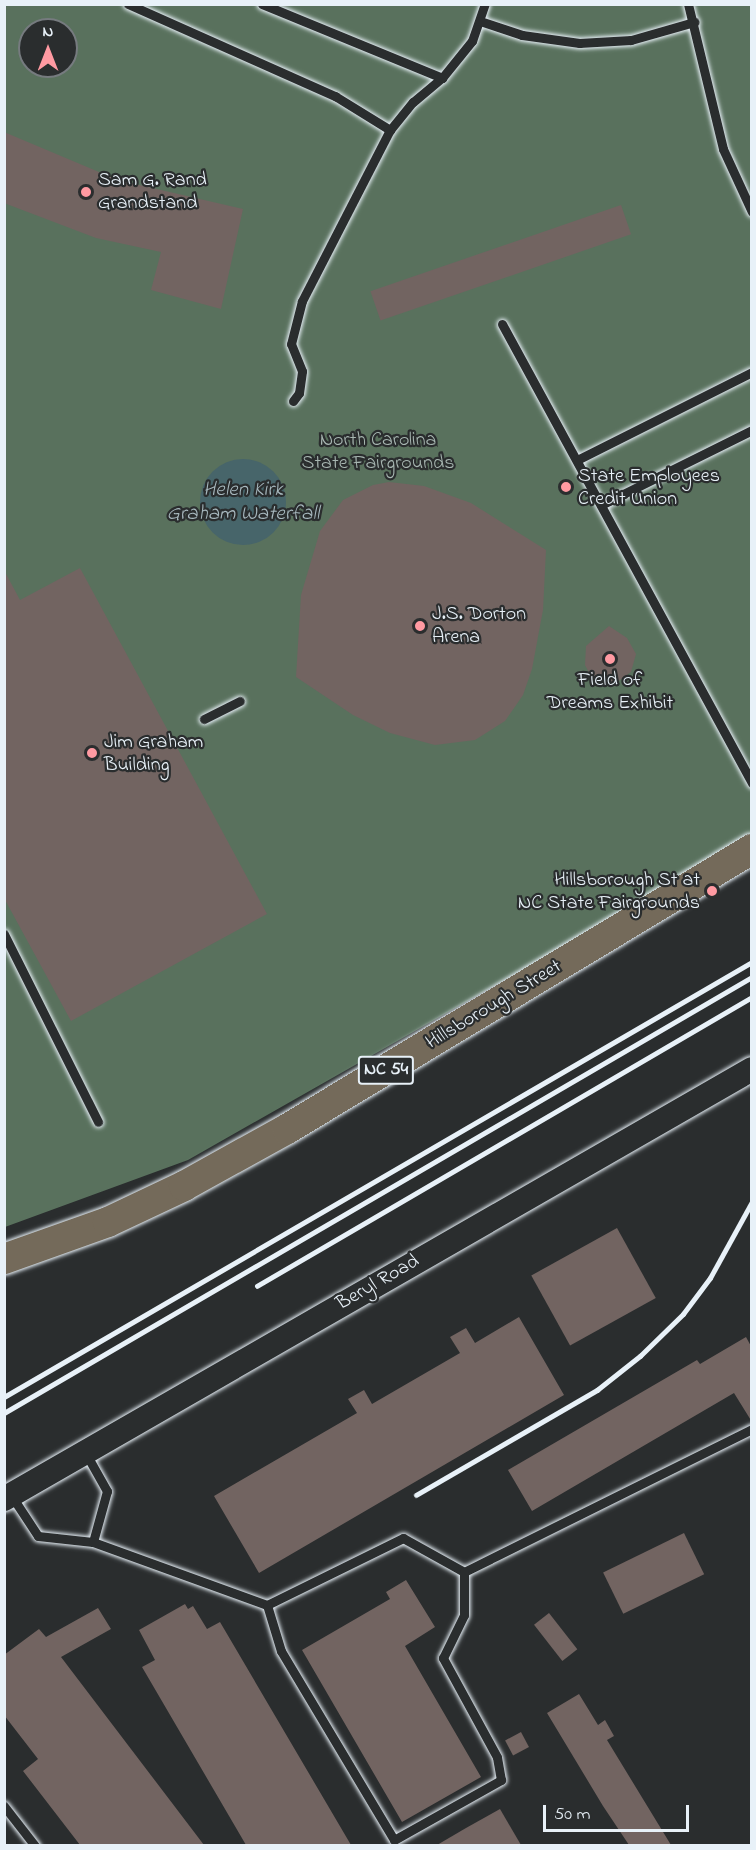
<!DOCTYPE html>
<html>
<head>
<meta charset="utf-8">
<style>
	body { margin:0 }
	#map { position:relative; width:756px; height:1850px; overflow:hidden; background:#2a2d2e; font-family:"Indie Flower",sans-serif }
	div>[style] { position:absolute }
	.green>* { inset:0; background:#59715d }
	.water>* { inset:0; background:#47656a }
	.round { border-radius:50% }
	.building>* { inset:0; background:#726461; transform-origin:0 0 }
	.roads { filter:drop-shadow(0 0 2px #e8f1f8) drop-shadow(0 0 2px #e8f1f8) }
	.service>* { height:9px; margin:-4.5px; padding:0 4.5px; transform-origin:4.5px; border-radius:4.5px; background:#2a2d2e }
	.tertiary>* { height:24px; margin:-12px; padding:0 12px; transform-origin:12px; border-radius:12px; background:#2a2d2e }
	.primary>* { height:30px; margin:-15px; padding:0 15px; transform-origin:15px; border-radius:15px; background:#746a5a }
	.rail>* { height:4.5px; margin:-2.25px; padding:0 2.25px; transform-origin:2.25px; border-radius:2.25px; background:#e8f1f8 }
	.dots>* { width:16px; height:16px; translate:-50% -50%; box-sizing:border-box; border:3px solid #2a2d2e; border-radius:50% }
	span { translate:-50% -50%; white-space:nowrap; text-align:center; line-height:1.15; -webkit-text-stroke:4.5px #2a2d2e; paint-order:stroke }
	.shield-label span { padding:2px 4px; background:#2a2d2e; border:2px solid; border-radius:4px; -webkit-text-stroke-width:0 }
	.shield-label { font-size:18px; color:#e8f1f8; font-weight:700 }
	.poi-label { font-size:20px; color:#e8f1f8 }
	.left { translate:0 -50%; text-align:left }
	.right { translate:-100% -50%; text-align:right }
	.park-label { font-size:20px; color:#a8b7b2 }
	.street-label { font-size:20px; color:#e8f1f8 }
	.water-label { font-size:21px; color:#a8b9bf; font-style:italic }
	.frame { position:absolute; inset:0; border:6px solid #e8f1f8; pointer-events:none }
	.north { position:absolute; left:18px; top:18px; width:60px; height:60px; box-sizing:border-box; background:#2a2d2e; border:2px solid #767b7f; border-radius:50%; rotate:0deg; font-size:16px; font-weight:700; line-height:24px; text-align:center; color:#e8f1f8 }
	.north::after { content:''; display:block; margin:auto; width:21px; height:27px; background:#ff9aa2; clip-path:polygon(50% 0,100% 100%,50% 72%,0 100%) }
	.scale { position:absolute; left:543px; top:1805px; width:146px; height:27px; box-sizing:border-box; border:3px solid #e8f1f8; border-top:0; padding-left:8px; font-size:18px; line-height:21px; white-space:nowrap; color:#e8f1f8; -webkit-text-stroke:4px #2a2d2e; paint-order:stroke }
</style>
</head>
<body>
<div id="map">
	<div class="green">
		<i style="clip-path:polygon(evenodd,5px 5px,751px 5px,751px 840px,188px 1160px,5px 1227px,5px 5px,30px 30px,66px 30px,66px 66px,30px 66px,30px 30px)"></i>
	</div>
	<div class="water">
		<i class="round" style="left:200px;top:459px;width:86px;height:86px"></i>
	</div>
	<div class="building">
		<i style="clip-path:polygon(4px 132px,118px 180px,243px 209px,221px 309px,151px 290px,161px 252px,96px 238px,4px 203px)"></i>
		<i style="left:621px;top:205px;width:31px;height:265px;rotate:71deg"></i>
		<i style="clip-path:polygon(389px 482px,424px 486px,471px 503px,546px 550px,543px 610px,532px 669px,523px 695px,505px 721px,475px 740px,435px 745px,390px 733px,353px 715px,296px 677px,301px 595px,320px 531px,343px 500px,373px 485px)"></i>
		<i style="clip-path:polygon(80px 568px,267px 914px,71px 1021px,4px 898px,4px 570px,20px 600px)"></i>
		<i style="clip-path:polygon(609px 626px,627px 638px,636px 654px,631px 672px,616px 683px,592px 678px,585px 665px,586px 646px)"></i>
		<i style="left:617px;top:1228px;width:80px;height:98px;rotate:61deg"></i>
		<i style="clip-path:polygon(519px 1317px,564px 1395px,259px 1573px,214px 1496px,357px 1413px,348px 1399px,364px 1390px,372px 1404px,460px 1353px,450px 1337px,466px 1328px,475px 1343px)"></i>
		<i style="clip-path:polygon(746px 1337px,752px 1348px,752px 1422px,734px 1393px,532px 1511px,508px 1470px,697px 1360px,700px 1364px)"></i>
		<i style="left:684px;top:1533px;width:46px;height:90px;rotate:64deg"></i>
		<i style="clip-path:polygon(406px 1580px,435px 1627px,405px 1646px,481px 1777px,402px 1822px,302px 1650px,390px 1599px,386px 1592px)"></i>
		<i style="clip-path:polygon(185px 1604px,188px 1609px,193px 1606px,207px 1629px,220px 1622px,351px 1845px,246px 1845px,142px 1667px,155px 1660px,139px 1630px)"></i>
		<i style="clip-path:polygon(98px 1608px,111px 1629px,61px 1657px,204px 1845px,80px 1845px,23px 1771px,38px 1759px,4px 1715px,4px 1655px,39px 1629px,46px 1637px)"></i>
		<i style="left:549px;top:1613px;width:46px;height:19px;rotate:52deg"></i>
		<i style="clip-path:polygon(579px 1694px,598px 1725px,605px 1720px,614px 1736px,607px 1740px,671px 1845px,629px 1845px,603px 1806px,547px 1713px)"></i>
		<i style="left:521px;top:1732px;width:17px;height:18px;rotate:62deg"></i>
		<i style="clip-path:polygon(500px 1809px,521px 1845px,437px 1845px,466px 1828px)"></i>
	</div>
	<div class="roads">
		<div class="service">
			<i style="left:128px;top:4px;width:227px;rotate:24deg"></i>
			<i style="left:335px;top:96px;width:65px;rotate:31.7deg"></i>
			<i style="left:390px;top:130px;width:36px;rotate:-51deg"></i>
			<i style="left:413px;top:102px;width:38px;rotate:-40deg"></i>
			<i style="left:442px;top:78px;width:48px;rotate:-51deg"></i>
			<i style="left:472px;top:41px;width:39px;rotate:-71deg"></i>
			<i style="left:262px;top:4px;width:195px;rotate:22.3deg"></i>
			<i style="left:688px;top:4px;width:149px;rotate:76.4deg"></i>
			<i style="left:723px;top:149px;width:69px;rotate:65.3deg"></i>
			<i style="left:480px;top:21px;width:44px;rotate:18.4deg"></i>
			<i style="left:522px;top:35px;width:58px;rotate:8deg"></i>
			<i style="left:579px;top:43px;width:52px;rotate:-3.3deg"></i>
			<i style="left:631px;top:40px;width:66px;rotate:-15.9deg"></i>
			<i style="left:502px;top:324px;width:523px;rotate:61.42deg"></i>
			<i style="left:293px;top:401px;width:10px;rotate:-53deg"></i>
			<i style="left:299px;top:393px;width:22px;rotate:-82deg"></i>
			<i style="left:302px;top:371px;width:29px;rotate:-112deg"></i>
			<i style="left:291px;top:344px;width:44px;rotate:-75.7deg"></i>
			<i style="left:302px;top:301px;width:192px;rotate:-62.8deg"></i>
			<i style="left:577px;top:460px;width:196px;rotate:-26.7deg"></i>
			<i style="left:601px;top:505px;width:169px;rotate:-26.4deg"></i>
			<i style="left:204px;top:719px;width:40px;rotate:-26.6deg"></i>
			<i style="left:4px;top:934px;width:210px;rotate:63.4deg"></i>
			<i style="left:85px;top:1452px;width:45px;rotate:60.6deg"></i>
			<i style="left:107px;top:1491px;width:53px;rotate:105.4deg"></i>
			<i style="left:11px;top:1495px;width:49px;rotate:56.6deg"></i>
			<i style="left:38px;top:1536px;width:55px;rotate:6.2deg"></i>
			<i style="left:93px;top:1542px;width:185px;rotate:19.9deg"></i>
			<i style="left:267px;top:1605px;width:152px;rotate:-26.2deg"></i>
			<i style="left:403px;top:1538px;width:70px;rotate:29.1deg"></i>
			<i style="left:464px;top:1572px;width:322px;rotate:-26.4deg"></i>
			<i style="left:267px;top:1605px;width:48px;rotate:73.1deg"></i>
			<i style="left:281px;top:1651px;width:220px;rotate:59.1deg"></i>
			<i style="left:394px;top:1840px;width:123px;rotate:-29.3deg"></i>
			<i style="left:501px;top:1780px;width:23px;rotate:-100deg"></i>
			<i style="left:497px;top:1757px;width:113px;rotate:-118.6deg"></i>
			<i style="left:443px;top:1658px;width:48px;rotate:-64deg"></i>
			<i style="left:464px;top:1615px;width:43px;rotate:-90deg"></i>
			<i style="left:4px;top:1806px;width:51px;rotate:52.2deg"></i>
		</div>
		<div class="tertiary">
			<i style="left:4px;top:1499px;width:863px;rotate:-29.89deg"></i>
		</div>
		<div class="primary">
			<i style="left:4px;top:1259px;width:110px;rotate:-19.6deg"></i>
			<i style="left:108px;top:1222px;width:84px;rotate:-25.3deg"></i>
			<i style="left:184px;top:1186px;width:118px;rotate:-29deg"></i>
			<i style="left:287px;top:1129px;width:543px;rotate:-31.05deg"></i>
		</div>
	</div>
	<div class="rail">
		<i style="left:257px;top:1286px;width:573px;rotate:-30.28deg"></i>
		<i style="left:4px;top:1397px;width:865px;rotate:-30.18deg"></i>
		<i style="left:4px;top:1413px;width:866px;rotate:-30.24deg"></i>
		<i style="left:416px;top:1495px;width:209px;rotate:-30.1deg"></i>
		<i style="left:597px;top:1390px;width:55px;rotate:-38.3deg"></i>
		<i style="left:640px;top:1356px;width:60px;rotate:-44.3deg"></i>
		<i style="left:683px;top:1314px;width:45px;rotate:-53.1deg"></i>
		<i style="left:710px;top:1278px;width:87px;rotate:-61.1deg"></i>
	</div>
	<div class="dots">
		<i style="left:86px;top:192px;background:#ff9aa2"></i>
		<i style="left:566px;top:487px;background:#ff9aa2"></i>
		<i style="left:420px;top:626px;background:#ff9aa2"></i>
		<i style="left:610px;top:659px;background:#ff9aa2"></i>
		<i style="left:92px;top:753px;background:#ff9aa2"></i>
		<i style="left:712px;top:891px;background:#ff9aa2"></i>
	</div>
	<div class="shield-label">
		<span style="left:386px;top:1070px">NC 54</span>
	</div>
	<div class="poi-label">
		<span class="left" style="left:98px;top:192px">Sam G. Rand<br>Grandstand</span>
		<span class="left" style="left:578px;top:488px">State Employees<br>Credit Union</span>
		<span class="left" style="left:432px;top:626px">J.S. Dorton<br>Arena</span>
		<span style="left:610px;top:692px">Field of<br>Dreams Exhibit</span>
		<span class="left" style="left:104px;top:754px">Jim Graham<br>Building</span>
		<span class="right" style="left:700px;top:892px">Hillsborough St at<br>NC State Fairgrounds</span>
	</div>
	<div class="park-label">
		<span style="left:378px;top:452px">North Carolina<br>State Fairgrounds</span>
	</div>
	<div class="street-label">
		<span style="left:494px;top:1005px;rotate:-31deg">Hillsborough Street</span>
		<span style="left:378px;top:1283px;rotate:-30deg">Beryl Road</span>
	</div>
	<div class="water-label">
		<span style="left:243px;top:502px">Helen Kirk<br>Graham Waterfall</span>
	</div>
	<div class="frame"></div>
	<div class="north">N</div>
	<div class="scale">50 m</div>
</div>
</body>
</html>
